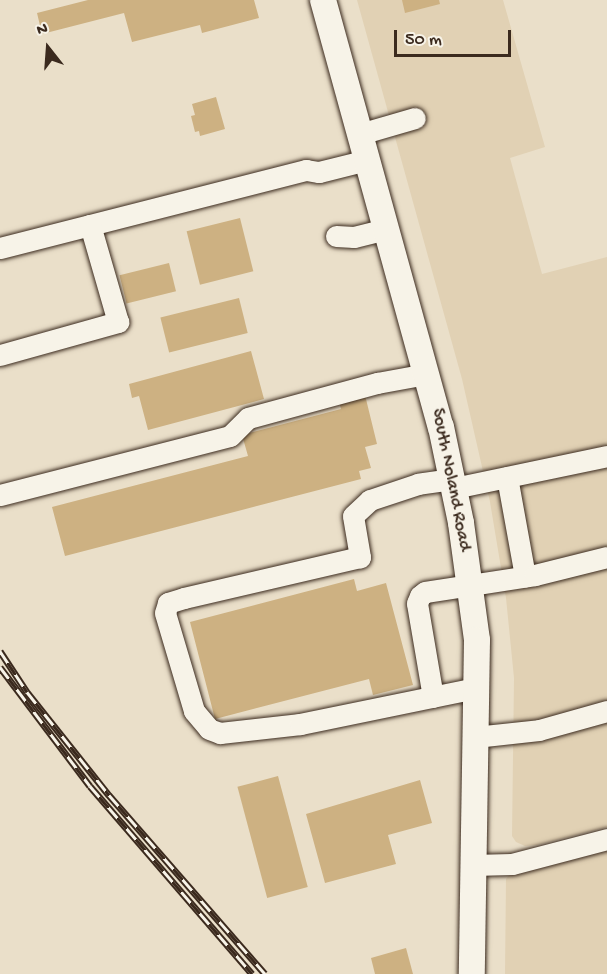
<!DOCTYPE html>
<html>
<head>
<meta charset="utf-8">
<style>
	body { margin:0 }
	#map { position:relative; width:607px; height:974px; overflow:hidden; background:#eadfc9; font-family:"Gochi Hand",sans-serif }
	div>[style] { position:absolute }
	.built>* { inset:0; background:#e1d1b4 }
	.building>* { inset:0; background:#cdb182; transform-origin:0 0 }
	.roads { filter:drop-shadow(0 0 2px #3b2a1e) drop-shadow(0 0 2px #3b2a1e) }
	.minor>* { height:21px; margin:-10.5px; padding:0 10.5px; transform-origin:10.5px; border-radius:10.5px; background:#f7f3e8 }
	.major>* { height:26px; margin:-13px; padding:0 13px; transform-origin:13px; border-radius:13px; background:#f7f3e8 }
	.rail>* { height:7px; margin-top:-3.5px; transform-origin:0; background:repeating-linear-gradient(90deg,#f7f3e8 0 14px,#3b2a1e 0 28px); box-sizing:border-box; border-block:2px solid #3b2a1e }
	span { translate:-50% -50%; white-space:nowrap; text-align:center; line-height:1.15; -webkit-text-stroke:4.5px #f7f3e8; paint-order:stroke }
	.street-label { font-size:18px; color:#3b2a1e }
	.north { position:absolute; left:18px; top:18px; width:60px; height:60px; -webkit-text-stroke:4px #f7f3e8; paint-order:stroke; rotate:343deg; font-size:16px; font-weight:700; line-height:24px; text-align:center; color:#3b2a1e }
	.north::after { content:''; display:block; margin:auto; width:21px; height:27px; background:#3b2a1e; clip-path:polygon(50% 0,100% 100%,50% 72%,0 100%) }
	.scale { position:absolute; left:394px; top:30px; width:117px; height:27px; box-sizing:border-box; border:3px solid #3b2a1e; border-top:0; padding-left:8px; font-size:18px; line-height:21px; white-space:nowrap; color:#3b2a1e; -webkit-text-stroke:4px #f7f3e8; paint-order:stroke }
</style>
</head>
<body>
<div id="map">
	<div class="built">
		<i style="clip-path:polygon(357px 0,503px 0,545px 147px,510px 158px,542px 274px,607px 257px,607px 827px,537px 845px,525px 846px,516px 842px,512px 836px,514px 678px,506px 598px,490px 502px,462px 379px)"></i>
		<i style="clip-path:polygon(607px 847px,607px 974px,505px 974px,506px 879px,510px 874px)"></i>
	</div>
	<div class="building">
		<i style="clip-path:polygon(88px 0,254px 0,259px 18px,202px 33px,200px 25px,132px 42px,124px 13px,42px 34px,37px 13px)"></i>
		<i style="clip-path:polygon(402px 0,439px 0,440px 4px,405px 13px)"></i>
		<i style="clip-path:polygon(216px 97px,225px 129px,200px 136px,199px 131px,195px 132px,191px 116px,195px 115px,192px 104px)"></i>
		<i style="left:240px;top:218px;width:55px;height:55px;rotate:76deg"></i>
		<i style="left:169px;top:263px;width:29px;height:51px;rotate:76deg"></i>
		<i style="left:239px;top:298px;width:36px;height:81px;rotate:76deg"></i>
		<i style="clip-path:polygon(251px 351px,264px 399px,148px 430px,139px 396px,132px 398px,129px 384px)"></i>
		<i style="clip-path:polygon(365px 395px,377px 444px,365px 447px,371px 468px,359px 471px,361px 479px,65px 556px,52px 507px,248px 456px,242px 435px,341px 409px,339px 402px)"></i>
		<i style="clip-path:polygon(354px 579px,357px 591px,386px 583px,413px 685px,373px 695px,369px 679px,215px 719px,190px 622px)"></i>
		<i style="left:278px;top:776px;width:115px;height:42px;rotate:75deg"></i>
		<i style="clip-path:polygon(420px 780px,432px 823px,388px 835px,396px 864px,325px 883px,306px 814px)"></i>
		<i style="clip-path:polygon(406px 948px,413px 974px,375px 974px,371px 958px)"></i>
	</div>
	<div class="roads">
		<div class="minor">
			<i style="left:360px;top:134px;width:57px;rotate:-16.2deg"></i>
			<i style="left:336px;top:236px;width:18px;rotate:3deg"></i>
			<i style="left:354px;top:237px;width:33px;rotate:-14deg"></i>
			<i style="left:0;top:248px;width:316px;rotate:-14.3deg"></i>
			<i style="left:306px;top:170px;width:13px;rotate:9deg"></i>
			<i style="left:319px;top:172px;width:49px;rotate:-14deg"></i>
			<i style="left:0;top:355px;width:123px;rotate:-15.6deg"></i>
			<i style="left:118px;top:322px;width:101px;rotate:-106.1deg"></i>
			<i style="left:507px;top:477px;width:101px;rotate:79.7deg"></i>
			<i style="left:452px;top:479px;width:34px;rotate:172deg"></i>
			<i style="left:418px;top:484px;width:51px;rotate:161.6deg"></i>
			<i style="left:370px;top:500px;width:23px;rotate:137deg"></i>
			<i style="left:353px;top:516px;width:42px;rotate:80.3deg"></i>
			<i style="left:360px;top:557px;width:181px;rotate:166.9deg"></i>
			<i style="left:184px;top:598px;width:17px;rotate:163deg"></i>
			<i style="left:168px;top:603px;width:10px;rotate:107deg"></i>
			<i style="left:165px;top:613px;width:102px;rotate:73.5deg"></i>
			<i style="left:194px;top:711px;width:23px;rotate:50deg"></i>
			<i style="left:209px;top:729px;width:12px;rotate:20deg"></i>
			<i style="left:220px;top:733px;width:81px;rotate:-6.4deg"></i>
			<i style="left:300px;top:724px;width:180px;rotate:-11.6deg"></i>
			<i style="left:454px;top:488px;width:156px;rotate:-11.8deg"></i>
			<i style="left:0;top:495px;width:237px;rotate:-14.4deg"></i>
			<i style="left:230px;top:436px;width:25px;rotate:-45deg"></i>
			<i style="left:248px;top:418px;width:134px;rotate:-15.2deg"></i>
			<i style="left:377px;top:383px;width:50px;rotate:-10.4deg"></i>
			<i style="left:433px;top:697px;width:95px;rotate:-99.7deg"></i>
			<i style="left:417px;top:603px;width:8px;rotate:-67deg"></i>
			<i style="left:420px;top:596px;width:6px;rotate:-39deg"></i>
			<i style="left:425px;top:592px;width:111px;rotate:-8.8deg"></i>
			<i style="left:535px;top:575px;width:74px;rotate:-14deg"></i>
			<i style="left:475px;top:737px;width:64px;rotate:-6.2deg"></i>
			<i style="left:539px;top:730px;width:71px;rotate:-15.6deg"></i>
			<i style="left:472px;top:865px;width:40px;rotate:-1.4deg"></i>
			<i style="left:512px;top:864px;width:98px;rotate:-14.7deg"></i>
		</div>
		<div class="major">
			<i style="left:323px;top:0;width:443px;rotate:74.6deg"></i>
			<i style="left:441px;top:427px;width:98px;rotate:78.2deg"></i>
			<i style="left:461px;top:523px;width:118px;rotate:82.2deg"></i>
			<i style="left:477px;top:640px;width:334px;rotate:90.9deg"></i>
		</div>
	</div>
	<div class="rail">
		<i style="left:0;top:651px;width:49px;rotate:56.6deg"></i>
		<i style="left:27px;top:692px;width:132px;rotate:51.5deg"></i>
		<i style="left:109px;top:795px;width:237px;rotate:48.9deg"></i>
		<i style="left:0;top:667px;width:149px;rotate:52.9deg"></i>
		<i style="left:90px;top:786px;width:248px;rotate:49.2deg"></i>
	</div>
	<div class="street-label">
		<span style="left:450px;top:480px;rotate:79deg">South Noland Road</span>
	</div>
	<div class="north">N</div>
	<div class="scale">50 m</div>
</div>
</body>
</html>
